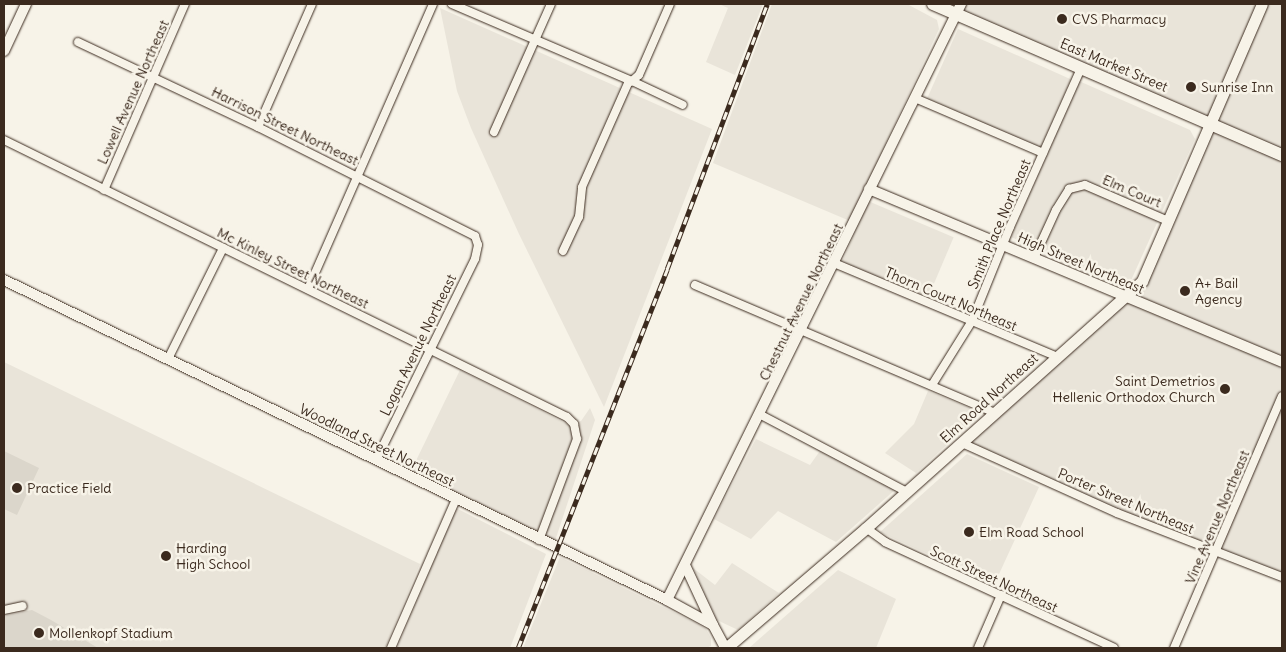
<!DOCTYPE html>
<html>
<head>
<meta charset="utf-8">
<style>
	body { margin:0 }
	#map { position:relative; width:1286px; height:652px; overflow:hidden; background:#f7f3e8; font-family:Delius,sans-serif }
	div>[style] { position:absolute }
	.built>* { inset:0; background:#e9e4d9; transform-origin:0 0 }
	.green>* { inset:0; background:#dbd6cb }
	.roads { filter:drop-shadow(0 0 1px #3b2a1e) drop-shadow(0 0 1px #3b2a1e) }
	.minor>* { height:8px; margin:-4px; padding:0 4px; transform-origin:4px; border-radius:4px; background:#f7f3e8 }
	.tertiary>* { height:10px; margin:-5px; padding:0 5px; transform-origin:5px; border-radius:5px; background:#f7f3e8 }
	.secondary>* { height:11px; margin:-5.5px; padding:0 5.5px; transform-origin:5.5px; border-radius:5.5px; background:#f7f3e8 }
	.primary>* { height:12px; margin:-6px; padding:0 6px; transform-origin:6px; border-radius:6px; background:#f7f3e8 }
	.rail>* { height:4.5px; margin-top:-2.25px; transform-origin:0; background:repeating-linear-gradient(90deg,#f7f3e8 0 8px,#3b2a1e 0 16px); box-sizing:border-box; border-block:1px solid #3b2a1e }
	.dots>* { width:14px; height:14px; translate:-50% -50%; box-sizing:border-box; border:2px solid #f7f3e8; border-radius:50% }
	span { translate:-50% -50%; white-space:nowrap; text-align:center; line-height:1.15; -webkit-text-stroke:5px #f7f3e8; paint-order:stroke }
	.poi-label { font-size:14px; color:#3b2a1e }
	.left { translate:0 -50%; text-align:left }
	.right { translate:-100% -50%; text-align:right }
	.street-label { font-size:14px; color:#3b2a1e }
	.frame { position:absolute; inset:0; border:5px solid #3b2a1e; pointer-events:none }
</style>
</head>
<body>
<div id="map">
	<div class="built">
		<i style="clip-path:polygon(719px 4px,763px 4px,735px 75px,706px 62px,728px 8px)"></i>
		<i style="clip-path:polygon(772px 4px,907px 4px,937px 20px,939px 29px,850px 221px,713px 163px)"></i>
		<i style="clip-path:polygon(961px 4px,1282px 4px,1282px 577px,1117px 513px,962px 443px,1134px 290px,1210px 124px,957px 14px)"></i>
		<i style="clip-path:polygon(440px 8px,712px 129px,604px 407px,519px 234px,471px 128px,457px 91px)"></i>
		<i style="left:958px;top:29px;width:124px;height:76px;rotate:24deg"></i>
		<i style="clip-path:polygon(1079px 81px,1190px 130px,1195px 139px,1128px 287px,1011px 237px)"></i>
		<i style="left:868px;top:201px;width:93px;height:66px;rotate:23deg"></i>
		<i style="clip-path:polygon(4px 362px,420px 564px,385px 648px,4px 648px)"></i>
		<i style="clip-path:polygon(460px 370px,569px 425px,581px 421px,590px 408px,595px 420px,555px 541px,410px 473px)"></i>
		<i style="clip-path:polygon(928px 391px,975px 410px,976px 418px,916px 473px,885px 453px,914px 424px)"></i>
		<i style="clip-path:polygon(756px 439px,810px 465px,822px 448px,896px 489px,836px 542px,778px 511px,751px 539px,714px 519px)"></i>
		<i style="clip-path:polygon(967px 454px,1039px 487px,994px 585px,880px 532px)"></i>
		<i style="clip-path:polygon(456px 508px,546px 554px,510px 648px,397px 648px)"></i>
		<i style="clip-path:polygon(560px 557px,698px 624px,706px 629px,711px 638px,711px 646px,706px 648px,523px 648px)"></i>
		<i style="clip-path:polygon(732px 563px,779px 593px,738px 630px,717px 620px,693px 568px,715px 585px)"></i>
		<i style="clip-path:polygon(838px 570px,896px 599px,876px 648px,749px 648px)"></i>
	</div>
	<div class="green">
		<i style="clip-path:polygon(4px 451px,39px 468px,17px 515px,4px 509px)"></i>
		<i style="clip-path:polygon(32px 610px,51px 620px,98px 648px,4px 648px,4px 616px)"></i>
	</div>
	<div class="roads">
		<div class="minor">
			<i style="left:452px;top:4px;width:196px;rotate:23.2deg"></i>
			<i style="left:632px;top:81px;width:9px;rotate:-41deg"></i>
			<i style="left:639px;top:75px;width:77px;rotate:-66.4deg"></i>
			<i style="left:78px;top:42px;width:199px;rotate:25.3deg"></i>
			<i style="left:258px;top:127px;width:243px;rotate:26.7deg"></i>
			<i style="left:475px;top:236px;width:9px;rotate:72deg"></i>
			<i style="left:478px;top:245px;width:14px;rotate:102deg"></i>
			<i style="left:475px;top:259px;width:224px;rotate:116.2deg"></i>
			<i style="left:917px;top:99px;width:137px;rotate:23.2deg"></i>
			<i style="left:258px;top:127px;width:134px;rotate:-66.3deg"></i>
			<i style="left:494px;top:132px;width:140px;rotate:-66deg"></i>
			<i style="left:4px;top:140px;width:627px;rotate:26.2deg"></i>
			<i style="left:567px;top:417px;width:10px;rotate:45deg"></i>
			<i style="left:574px;top:424px;width:15px;rotate:79deg"></i>
			<i style="left:577px;top:439px;width:108px;rotate:110.6deg"></i>
			<i style="left:104px;top:190px;width:203px;rotate:-66.5deg"></i>
			<i style="left:563px;top:251px;width:38px;rotate:-65deg"></i>
			<i style="left:579px;top:217px;width:30px;rotate:-84deg"></i>
			<i style="left:582px;top:187px;width:114px;rotate:-66.1deg"></i>
			<i style="left:628px;top:83px;width:4px;rotate:-27deg"></i>
			<i style="left:632px;top:81px;width:56px;rotate:25.2deg"></i>
			<i style="left:1034px;top:258px;width:53px;rotate:-65.4deg"></i>
			<i style="left:1056px;top:210px;width:25px;rotate:-58deg"></i>
			<i style="left:1069px;top:189px;width:16px;rotate:-14deg"></i>
			<i style="left:1085px;top:185px;width:90px;rotate:23.4deg"></i>
			<i style="left:834px;top:263px;width:243px;rotate:22.8deg"></i>
			<i style="left:695px;top:285px;width:326px;rotate:23.1deg"></i>
			<i style="left:308px;top:289px;width:311px;rotate:-66.3deg"></i>
			<i style="left:168px;top:359px;width:124px;rotate:-63.6deg"></i>
			<i style="left:932px;top:385px;width:75px;rotate:-58deg"></i>
			<i style="left:972px;top:321px;width:101px;rotate:-68deg"></i>
			<i style="left:1010px;top:227px;width:174px;rotate:-65.9deg"></i>
			<i style="left:761px;top:415px;width:165px;rotate:27.8deg"></i>
			<i style="left:962px;top:443px;width:170px;rotate:24.3deg"></i>
			<i style="left:1117px;top:513px;width:177px;rotate:21.2deg"></i>
			<i style="left:866px;top:528px;width:24px;rotate:36deg"></i>
			<i style="left:885px;top:542px;width:252px;rotate:24.8deg"></i>
			<i style="left:4px;top:610px;width:19px;rotate:-12deg"></i>
			<i style="left:391px;top:648px;width:163px;rotate:-66.4deg"></i>
			<i style="left:978px;top:648px;width:58px;rotate:-66.5deg"></i>
			<i style="left:1174px;top:648px;width:274px;rotate:-66.8deg"></i>
		</div>
		<div class="tertiary">
			<i style="left:4px;top:51px;width:52px;rotate:-64.9deg"></i>
			<i style="left:869px;top:189px;width:448px;rotate:22.7deg"></i>
			<i style="left:4px;top:280px;width:736px;rotate:25.76deg"></i>
			<i style="left:667px;top:600px;width:52px;rotate:28.5deg"></i>
			<i style="left:713px;top:625px;width:26px;rotate:62deg"></i>
			<i style="left:685px;top:565px;width:66px;rotate:65deg"></i>
			<i style="left:667px;top:600px;width:665px;rotate:-63.74deg"></i>
		</div>
		<div class="secondary">
			<i style="left:726px;top:648px;width:184px;rotate:-40.6deg"></i>
			<i style="left:866px;top:528px;width:370px;rotate:-41.8deg"></i>
			<i style="left:1142px;top:281px;width:302px;rotate:-66.6deg"></i>
		</div>
		<div class="primary">
			<i style="left:933px;top:4px;width:380px;rotate:23.4deg"></i>
		</div>
	</div>
	<div class="rail">
		<i style="left:518px;top:648px;width:407px;rotate:-68.5deg"></i>
		<i style="left:667px;top:269px;width:283px;rotate:-69.3deg"></i>
	</div>
	<div class="dots">
		<i style="left:1062px;top:19px;background:#3b2a1e"></i>
		<i style="left:1191px;top:87px;background:#3b2a1e"></i>
		<i style="left:1185px;top:291px;background:#3b2a1e"></i>
		<i style="left:1225px;top:389px;background:#3b2a1e"></i>
		<i style="left:17px;top:488px;background:#3b2a1e"></i>
		<i style="left:969px;top:532px;background:#3b2a1e"></i>
		<i style="left:166px;top:556px;background:#3b2a1e"></i>
		<i style="left:39px;top:633px;background:#3b2a1e"></i>
	</div>
	<div class="poi-label">
		<span class="left" style="left:1072px;top:19px">CVS Pharmacy</span>
		<span class="left" style="left:1201px;top:87px">Sunrise Inn</span>
		<span class="left" style="left:1195px;top:291px">A+ Bail<br>Agency</span>
		<span class="right" style="left:1215px;top:389px">Saint Demetrios<br>Hellenic Orthodox Church</span>
		<span class="left" style="left:27px;top:488px">Practice Field</span>
		<span class="left" style="left:979px;top:532px">Elm Road School</span>
		<span class="left" style="left:176px;top:556px">Harding<br>High School</span>
		<span class="left" style="left:49px;top:633px">Mollenkopf Stadium</span>
	</div>
	<div class="street-label">
		<span style="left:1114px;top:65px;rotate:23deg">East Market Street</span>
		<span style="left:133px;top:92px;rotate:-66deg">Lowell Avenue Northeast</span>
		<span style="left:285px;top:126px;rotate:26deg">Harrison Street Northeast</span>
		<span style="left:1132px;top:191px;rotate:23deg">Elm Court</span>
		<span style="left:999px;top:224px;rotate:-67deg">Smith Place Northeast</span>
		<span style="left:1081px;top:263px;rotate:23deg">High Street Northeast</span>
		<span style="left:293px;top:268px;rotate:26deg">Mc Kinley Street Northeast</span>
		<span style="left:951px;top:299px;rotate:23deg">Thorn Court Northeast</span>
		<span style="left:801px;top:302px;rotate:-64deg">Chestnut Avenue Northeast</span>
		<span style="left:418px;top:345px;rotate:-64deg">Logan Avenue Northeast</span>
		<span style="left:989px;top:398px;rotate:-42deg">Elm Road Northeast</span>
		<span style="left:377px;top:445px;rotate:26deg">Woodland Street Northeast</span>
		<span style="left:1126px;top:501px;rotate:23deg">Porter Street Northeast</span>
		<span style="left:1217px;top:517px;rotate:-67deg">Vine Avenue Northeast</span>
		<span style="left:994px;top:579px;rotate:25deg">Scott Street Northeast</span>
	</div>
	<div class="frame"></div>
</div>
</body>
</html>
